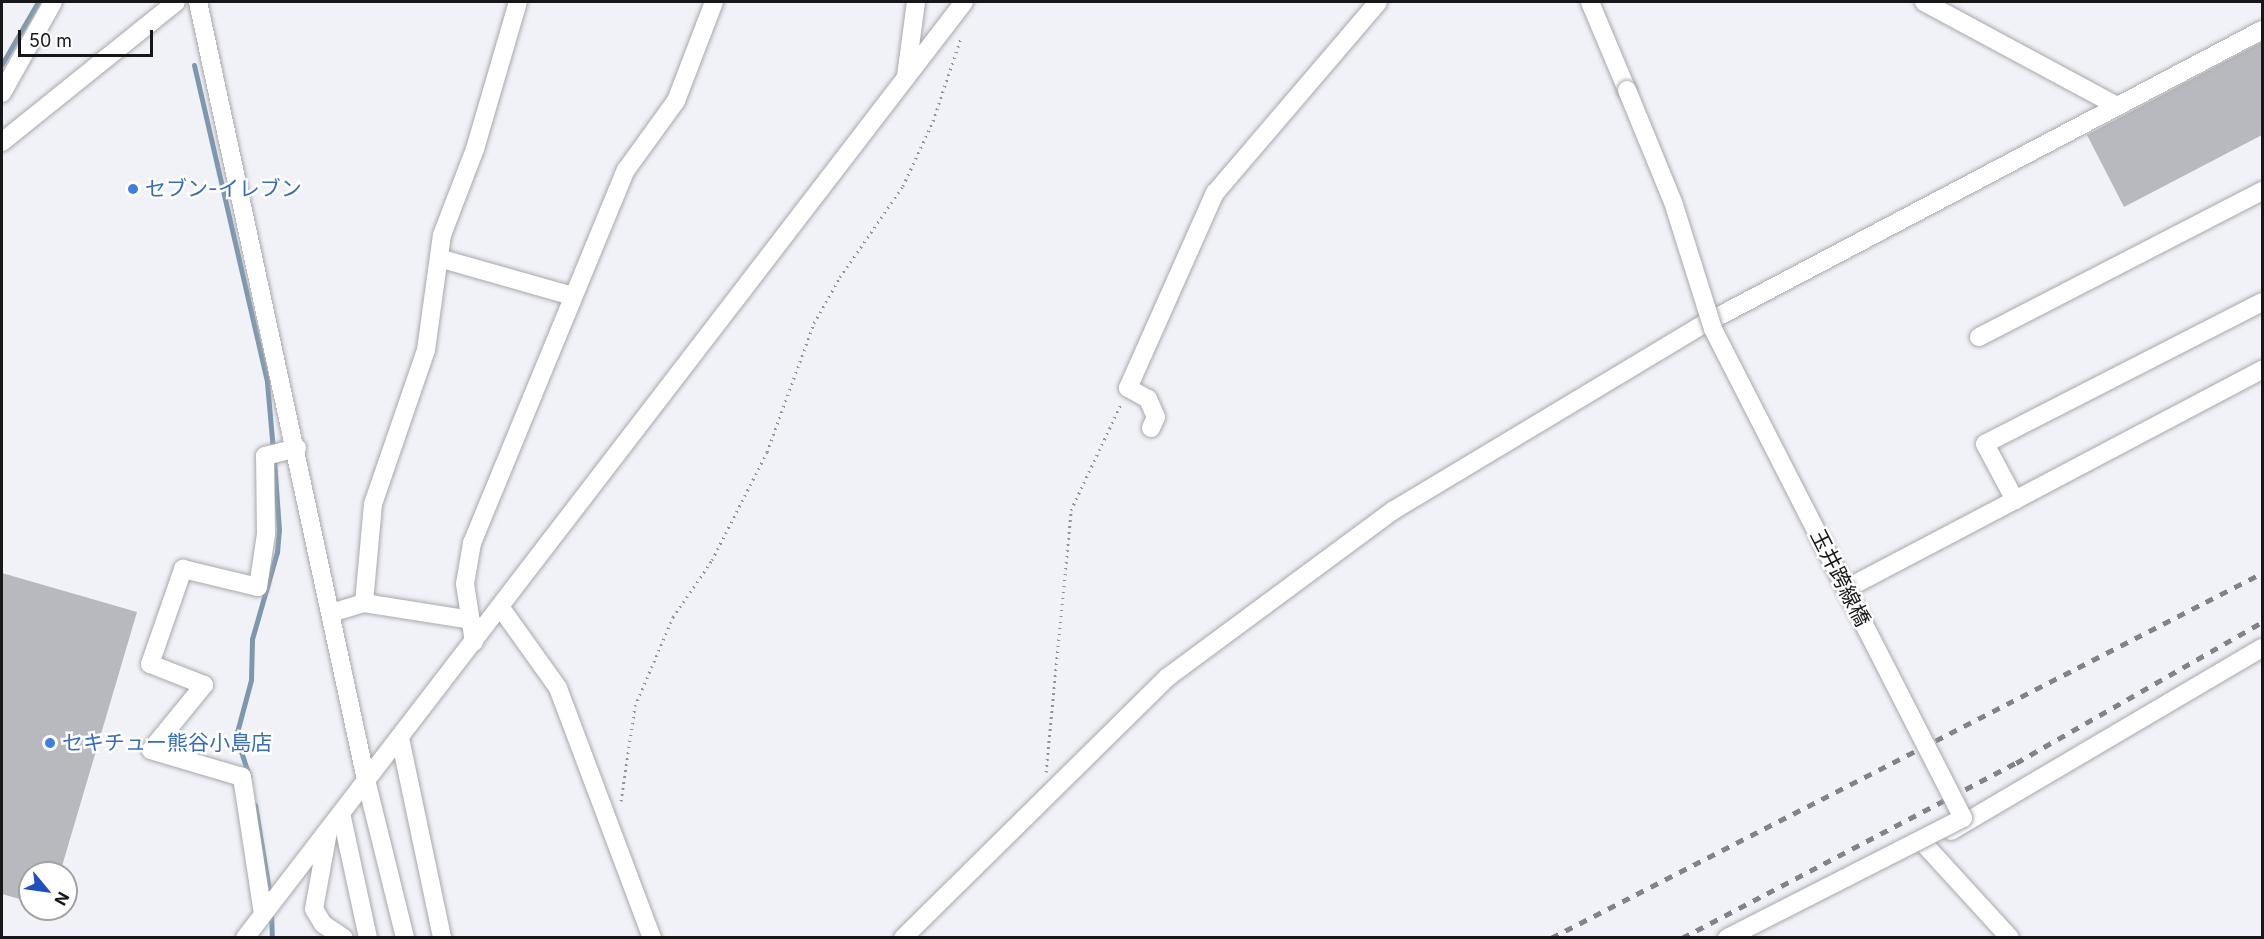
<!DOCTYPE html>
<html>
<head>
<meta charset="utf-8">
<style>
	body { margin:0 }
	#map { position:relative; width:2264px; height:939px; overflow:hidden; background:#f1f2f8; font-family:Inter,"Noto Sans JP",sans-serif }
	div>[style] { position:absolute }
	.stream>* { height:5px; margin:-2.5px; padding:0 2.5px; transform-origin:2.5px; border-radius:2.5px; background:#7d98ae }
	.building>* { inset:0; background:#b8b9be }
	.path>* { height:3px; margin-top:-1.5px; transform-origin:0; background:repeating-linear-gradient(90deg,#929297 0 1.5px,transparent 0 6px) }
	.roads { filter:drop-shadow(0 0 2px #a7a8ad) drop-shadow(0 0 2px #a7a8ad) }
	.minor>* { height:18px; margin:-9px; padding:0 9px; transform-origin:9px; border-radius:9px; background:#fff }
	.rail>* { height:4.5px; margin-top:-2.25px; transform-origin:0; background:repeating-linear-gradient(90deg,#828387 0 8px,transparent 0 16px) }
	.bridges { filter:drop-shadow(0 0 2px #a7a8ad) drop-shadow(0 0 2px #a7a8ad) }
	.minor-bridge>* { height:18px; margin:-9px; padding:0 9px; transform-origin:9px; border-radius:9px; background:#fff }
	.dots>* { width:16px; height:16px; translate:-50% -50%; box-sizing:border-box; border:3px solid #fff; border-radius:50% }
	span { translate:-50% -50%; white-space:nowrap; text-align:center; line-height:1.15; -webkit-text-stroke:5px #fff; paint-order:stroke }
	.shop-label { font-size:21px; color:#366cbe }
	.left { translate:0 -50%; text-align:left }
	.street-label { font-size:21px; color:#171719 }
	.frame { position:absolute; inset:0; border:3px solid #171719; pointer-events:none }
	.north { position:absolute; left:18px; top:861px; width:60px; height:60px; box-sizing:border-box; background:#fff; border:2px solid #a2a2a3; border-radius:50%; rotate:119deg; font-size:16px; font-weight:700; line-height:24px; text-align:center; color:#171719 }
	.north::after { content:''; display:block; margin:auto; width:21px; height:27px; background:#1f50bd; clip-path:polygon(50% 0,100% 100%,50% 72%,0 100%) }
	.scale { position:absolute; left:18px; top:30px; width:135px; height:27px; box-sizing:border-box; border:3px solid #171719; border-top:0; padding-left:8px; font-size:18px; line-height:21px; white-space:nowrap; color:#171719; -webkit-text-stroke:4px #fff; paint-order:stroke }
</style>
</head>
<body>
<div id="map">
	<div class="stream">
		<i style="left:2px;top:64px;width:72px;rotate:-59.9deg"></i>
		<i style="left:194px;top:65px;width:325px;rotate:77deg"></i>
		<i style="left:267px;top:382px;width:68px;rotate:85deg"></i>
		<i style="left:249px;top:776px;width:42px;rotate:-108deg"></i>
		<i style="left:236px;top:736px;width:58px;rotate:-75deg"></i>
		<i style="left:251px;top:680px;width:41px;rotate:-88.6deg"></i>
		<i style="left:252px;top:639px;width:91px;rotate:-74deg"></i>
		<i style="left:277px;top:552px;width:22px;rotate:-85deg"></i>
		<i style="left:279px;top:530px;width:70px;rotate:-94.1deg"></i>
		<i style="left:255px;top:805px;width:93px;rotate:80.7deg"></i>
		<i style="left:271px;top:912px;width:26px;rotate:88deg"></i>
	</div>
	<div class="building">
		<i style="clip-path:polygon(2262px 42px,2262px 135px,2124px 207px,2087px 135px)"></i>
		<i style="clip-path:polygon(2px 573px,137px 612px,60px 873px,30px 873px,30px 902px,2px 894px)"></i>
	</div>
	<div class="path">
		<i style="left:1046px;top:772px;width:263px;rotate:-84.5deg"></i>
		<i style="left:1071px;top:510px;width:117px;rotate:-64.7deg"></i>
		<i style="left:621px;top:801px;width:96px;rotate:-81.6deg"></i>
		<i style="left:635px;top:706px;width:97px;rotate:-66.9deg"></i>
		<i style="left:673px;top:617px;width:69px;rotate:-55.6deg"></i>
		<i style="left:712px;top:560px;width:121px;rotate:-63deg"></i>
		<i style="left:767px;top:452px;width:137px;rotate:-70deg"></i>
		<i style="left:814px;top:323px;width:53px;rotate:-60.5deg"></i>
		<i style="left:840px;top:277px;width:111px;rotate:-55.3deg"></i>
		<i style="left:903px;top:186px;width:72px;rotate:-65.2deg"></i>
		<i style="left:933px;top:121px;width:88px;rotate:-71.4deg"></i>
	</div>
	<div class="roads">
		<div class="minor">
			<i style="left:198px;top:2px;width:796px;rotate:77.81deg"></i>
			<i style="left:366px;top:780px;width:163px;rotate:76.1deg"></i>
			<i style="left:1590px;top:2px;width:95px;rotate:67.2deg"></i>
			<i style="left:1924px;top:2px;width:219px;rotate:28.3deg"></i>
			<i style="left:906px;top:76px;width:75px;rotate:-82.3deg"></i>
			<i style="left:2px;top:93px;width:104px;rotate:-60.7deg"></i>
			<i style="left:2px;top:142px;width:223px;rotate:-38.8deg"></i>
			<i style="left:439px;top:258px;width:138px;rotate:15.9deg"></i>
			<i style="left:2262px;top:302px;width:311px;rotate:152.9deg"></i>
			<i style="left:1985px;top:444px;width:64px;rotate:61.8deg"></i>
			<i style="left:2015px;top:500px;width:279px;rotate:-27.8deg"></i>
			<i style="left:1979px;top:337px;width:318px;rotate:-27.3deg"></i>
			<i style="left:1151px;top:428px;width:12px;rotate:-66deg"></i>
			<i style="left:1156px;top:417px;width:20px;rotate:-114deg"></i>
			<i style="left:1148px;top:399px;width:23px;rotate:-151deg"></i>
			<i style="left:1128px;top:388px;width:214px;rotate:-66deg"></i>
			<i style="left:1215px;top:193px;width:251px;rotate:-49.5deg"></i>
			<i style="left:1857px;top:583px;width:178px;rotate:-27.7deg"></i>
			<i style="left:364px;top:603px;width:108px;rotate:9deg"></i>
			<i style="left:501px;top:608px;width:98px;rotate:54.5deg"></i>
			<i style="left:558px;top:688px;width:267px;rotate:69.4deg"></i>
			<i style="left:331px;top:613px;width:34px;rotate:-17deg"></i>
			<i style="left:364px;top:603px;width:99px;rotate:-84.8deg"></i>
			<i style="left:373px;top:504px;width:163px;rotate:-71deg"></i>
			<i style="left:426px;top:350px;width:116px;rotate:-82.1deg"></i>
			<i style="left:442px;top:235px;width:92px;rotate:-69deg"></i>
			<i style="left:475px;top:149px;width:153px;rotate:-73.7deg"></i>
			<i style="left:474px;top:642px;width:59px;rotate:-98.8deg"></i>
			<i style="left:465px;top:584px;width:42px;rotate:-80.3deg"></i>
			<i style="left:472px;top:543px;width:404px;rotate:-67.6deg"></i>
			<i style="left:626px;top:170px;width:85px;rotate:-54.1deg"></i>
			<i style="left:676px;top:101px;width:106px;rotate:-69deg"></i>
			<i style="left:400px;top:738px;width:204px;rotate:78.1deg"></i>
			<i style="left:341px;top:813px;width:128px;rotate:77.8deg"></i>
			<i style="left:1951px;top:831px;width:361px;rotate:-30.5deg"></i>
			<i style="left:328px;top:832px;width:78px;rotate:100.3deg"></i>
			<i style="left:314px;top:909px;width:17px;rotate:59deg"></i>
			<i style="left:323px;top:924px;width:25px;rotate:34deg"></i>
			<i style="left:1925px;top:845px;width:126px;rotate:47.6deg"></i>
			<i style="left:263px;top:914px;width:139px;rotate:-98.7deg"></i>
			<i style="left:242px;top:777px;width:95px;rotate:-163.5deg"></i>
			<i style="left:151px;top:750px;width:84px;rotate:-50.8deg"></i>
			<i style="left:204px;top:685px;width:58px;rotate:-158.7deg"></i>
			<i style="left:150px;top:664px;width:101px;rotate:-70.8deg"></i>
			<i style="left:183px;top:569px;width:77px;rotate:13.5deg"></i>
			<i style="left:258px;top:587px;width:54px;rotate:-81.4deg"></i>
			<i style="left:266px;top:534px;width:78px;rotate:-90.7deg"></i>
			<i style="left:265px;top:456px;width:33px;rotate:-14deg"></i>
			<i style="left:245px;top:938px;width:1180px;rotate:-52.47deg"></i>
			<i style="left:903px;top:938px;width:372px;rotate:-44.6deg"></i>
			<i style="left:1168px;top:677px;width:281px;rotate:-36.5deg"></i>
			<i style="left:1394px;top:510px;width:362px;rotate:-31deg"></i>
			<i style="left:1704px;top:324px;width:631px;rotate:-27.78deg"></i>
		</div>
	</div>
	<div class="rail">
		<i style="left:1551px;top:938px;width:799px;rotate:-27.17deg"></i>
		<i style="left:1682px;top:938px;width:377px;rotate:-27.7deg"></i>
		<i style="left:2016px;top:763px;width:284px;rotate:-29.8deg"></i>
	</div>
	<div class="bridges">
		<div class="minor-bridge">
			<i style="left:1627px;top:90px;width:121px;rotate:67.7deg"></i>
			<i style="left:1673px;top:202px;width:133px;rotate:72.5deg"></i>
			<i style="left:1713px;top:329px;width:549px;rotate:62.92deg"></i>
			<i style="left:1963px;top:818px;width:265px;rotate:153deg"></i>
		</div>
	</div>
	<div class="dots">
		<i style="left:133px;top:189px;background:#3f7fe0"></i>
		<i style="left:50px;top:743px;background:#3f7fe0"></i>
	</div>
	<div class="shop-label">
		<span class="left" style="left:145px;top:189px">セブン-イレブン</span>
		<span class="left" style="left:62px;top:743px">セキチュー熊谷小島店</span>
	</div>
	<div class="street-label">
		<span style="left:1840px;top:578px;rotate:63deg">玉井跨線橋</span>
	</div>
	<div class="frame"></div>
	<div class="north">N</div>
	<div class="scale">50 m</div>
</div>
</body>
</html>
